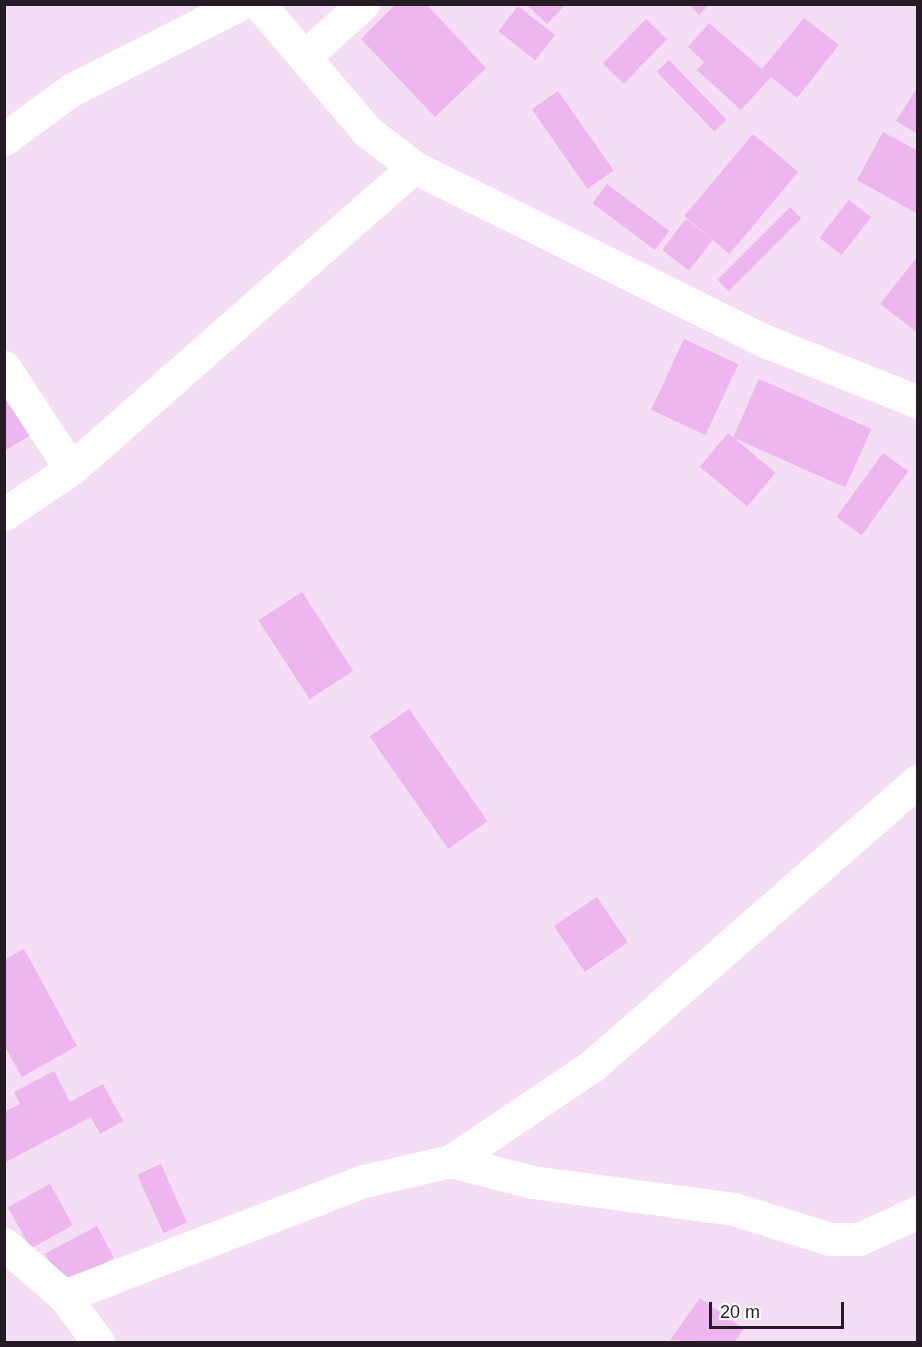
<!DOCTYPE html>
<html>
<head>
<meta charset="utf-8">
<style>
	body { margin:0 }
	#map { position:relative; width:922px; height:1347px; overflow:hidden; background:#f5ddf5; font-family:Arial,sans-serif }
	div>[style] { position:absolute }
	.building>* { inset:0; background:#edb6ee; transform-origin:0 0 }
	.street>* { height:33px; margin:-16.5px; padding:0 16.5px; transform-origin:16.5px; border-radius:16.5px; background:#fff }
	span { translate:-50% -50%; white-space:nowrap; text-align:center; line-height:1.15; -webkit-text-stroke:4.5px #fff; paint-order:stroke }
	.frame { position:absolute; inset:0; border:6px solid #241b24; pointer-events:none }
	.scale { position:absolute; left:709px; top:1302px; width:135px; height:27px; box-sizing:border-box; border:3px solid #241b24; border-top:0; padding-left:8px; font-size:18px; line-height:21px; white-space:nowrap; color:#241b24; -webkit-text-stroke:4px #fff; paint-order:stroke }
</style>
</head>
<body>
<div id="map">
	<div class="building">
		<i style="clip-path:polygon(396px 4px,426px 4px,486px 68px,435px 117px,361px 39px)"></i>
		<i style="clip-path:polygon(526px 4px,566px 4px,547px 24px)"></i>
		<i style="clip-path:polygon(689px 4px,710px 4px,699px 15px)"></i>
		<i style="left:518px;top:6px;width:47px;height:32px;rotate:38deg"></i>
		<i style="clip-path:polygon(804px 18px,839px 45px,797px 98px,771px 77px,741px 110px,697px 70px,704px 62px,688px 47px,709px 23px,762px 69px)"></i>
		<i style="left:646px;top:19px;width:29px;height:62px;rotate:44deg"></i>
		<i style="left:669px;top:60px;width:83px;height:17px;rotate:46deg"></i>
		<i style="clip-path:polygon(918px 86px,918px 134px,896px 121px)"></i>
		<i style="left:558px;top:91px;width:97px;height:32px;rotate:55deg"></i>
		<i style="clip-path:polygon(883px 132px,918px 151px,918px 214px,857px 180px)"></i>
		<i style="left:753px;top:134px;width:59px;height:107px;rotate:40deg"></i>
		<i style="left:607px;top:184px;width:78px;height:24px;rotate:37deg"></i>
		<i style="left:849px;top:200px;width:28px;height:48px;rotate:38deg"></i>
		<i style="left:790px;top:207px;width:16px;height:103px;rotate:45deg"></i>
		<i style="left:686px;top:219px;width:34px;height:39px;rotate:38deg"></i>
		<i style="clip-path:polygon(918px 256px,918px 333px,880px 304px)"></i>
		<i style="left:684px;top:339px;width:60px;height:78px;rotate:25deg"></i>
		<i style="left:759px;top:379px;width:123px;height:64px;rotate:24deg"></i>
		<i style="clip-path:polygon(16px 392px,39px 430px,4px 451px,4px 399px)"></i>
		<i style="left:728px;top:433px;width:62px;height:44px;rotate:40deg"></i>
		<i style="left:883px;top:453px;width:31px;height:79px;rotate:36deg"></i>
		<i style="left:302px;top:592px;width:94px;height:52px;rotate:57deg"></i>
		<i style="left:409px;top:709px;width:137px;height:48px;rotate:55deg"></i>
		<i style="left:597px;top:897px;width:55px;height:52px;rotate:56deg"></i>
		<i style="clip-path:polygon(24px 949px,77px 1046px,22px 1077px,4px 1045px,4px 960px)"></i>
		<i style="clip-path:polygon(54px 1071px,70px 1102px,103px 1084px,123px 1121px,100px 1134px,91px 1117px,4px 1163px,4px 1112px,20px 1104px,14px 1092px)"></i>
		<i style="left:161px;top:1164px;width:64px;height:26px;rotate:66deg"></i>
		<i style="left:50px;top:1184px;width:47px;height:48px;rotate:61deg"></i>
		<i style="left:97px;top:1226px;width:36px;height:59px;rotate:62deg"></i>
		<i style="clip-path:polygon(700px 1298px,744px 1329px,734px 1342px,670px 1340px)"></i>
	</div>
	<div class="street">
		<i style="left:259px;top:4px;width:168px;rotate:49.6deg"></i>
		<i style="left:368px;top:132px;width:58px;rotate:37.3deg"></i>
		<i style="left:414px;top:167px;width:392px;rotate:26.4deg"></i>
		<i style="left:765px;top:341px;width:165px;rotate:21.7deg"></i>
		<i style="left:304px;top:57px;width:79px;rotate:-41.9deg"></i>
		<i style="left:4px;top:139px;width:83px;rotate:-36.2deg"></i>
		<i style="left:71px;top:90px;width:190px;rotate:-27deg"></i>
		<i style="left:4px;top:367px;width:122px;rotate:56.7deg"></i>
		<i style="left:4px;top:514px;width:81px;rotate:-33.9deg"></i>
		<i style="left:71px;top:469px;width:457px;rotate:-41.4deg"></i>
		<i style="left:451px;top:1161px;width:84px;rotate:14.5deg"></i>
		<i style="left:532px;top:1182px;width:204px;rotate:7.6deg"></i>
		<i style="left:734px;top:1209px;width:101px;rotate:17.4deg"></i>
		<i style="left:830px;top:1239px;width:29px"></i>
		<i style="left:859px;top:1239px;width:65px;rotate:-24.6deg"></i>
		<i style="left:4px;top:1244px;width:79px;rotate:40.9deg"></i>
		<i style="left:64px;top:1296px;width:57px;rotate:53.5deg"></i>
		<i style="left:64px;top:1296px;width:321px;rotate:-21deg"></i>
		<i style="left:364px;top:1181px;width:89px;rotate:-12.9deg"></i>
		<i style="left:451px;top:1161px;width:170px;rotate:-34deg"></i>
		<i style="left:592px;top:1066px;width:433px;rotate:-41.2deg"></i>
	</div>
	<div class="frame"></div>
	<div class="scale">20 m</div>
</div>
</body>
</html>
